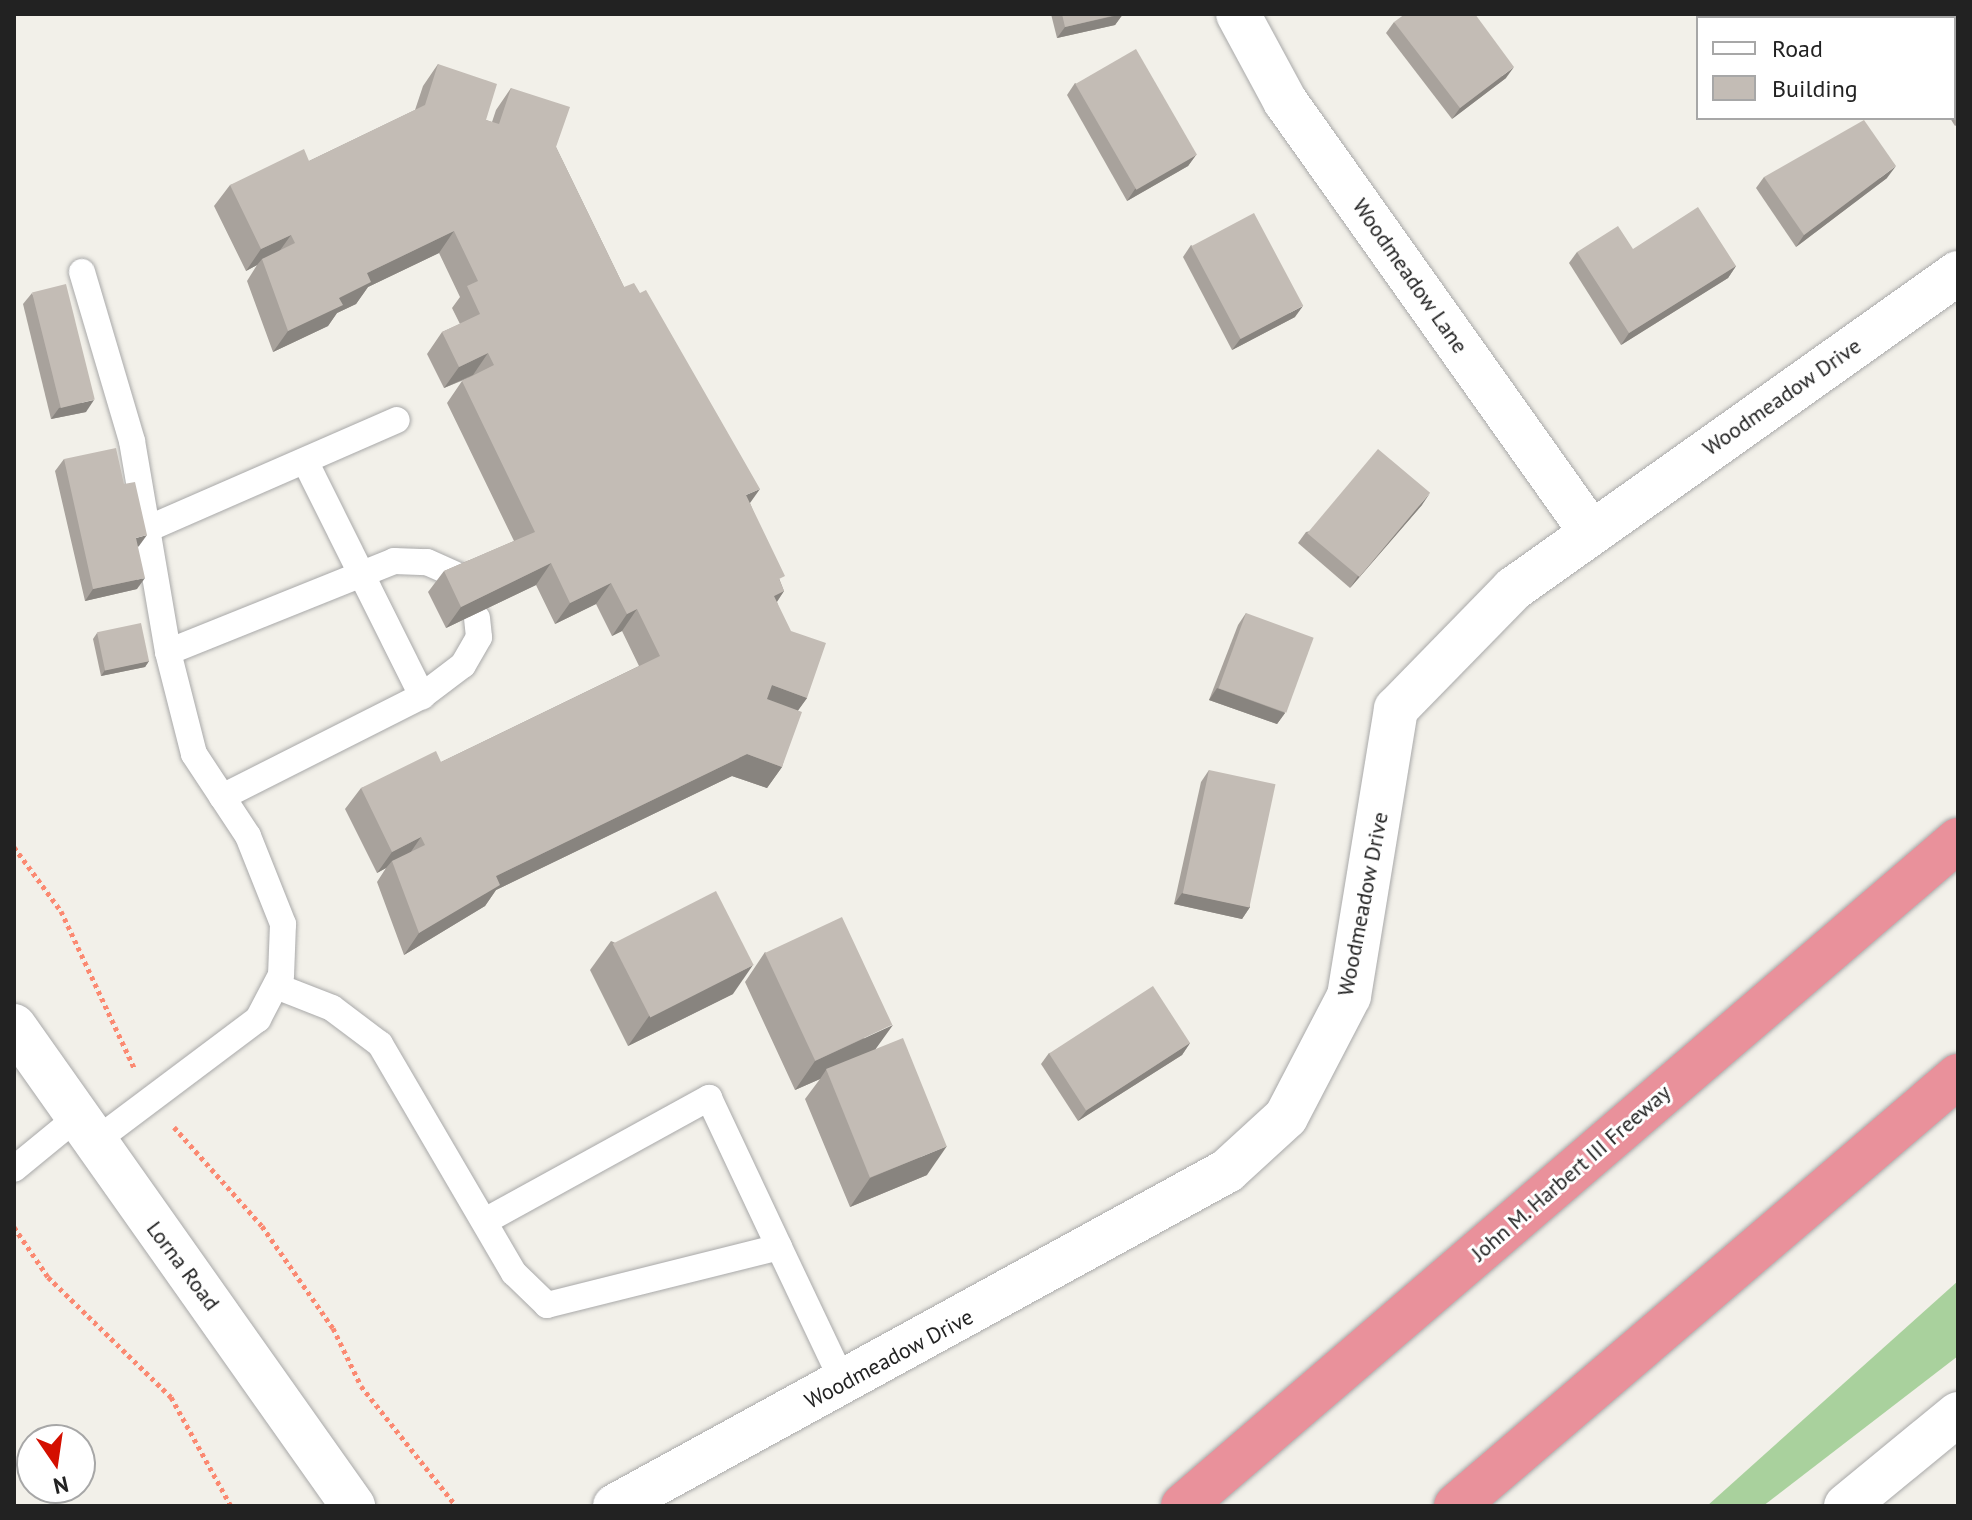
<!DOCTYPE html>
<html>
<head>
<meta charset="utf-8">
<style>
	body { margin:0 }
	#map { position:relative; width:1972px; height:1520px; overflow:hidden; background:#f2f0e9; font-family:"PT Sans",sans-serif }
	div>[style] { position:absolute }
	.forest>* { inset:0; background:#a9d19d }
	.path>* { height:5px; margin-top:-2.5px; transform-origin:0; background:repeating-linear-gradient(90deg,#fb8971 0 4px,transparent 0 8px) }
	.roads { filter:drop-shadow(0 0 2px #a9a9a9) drop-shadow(0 0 2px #a9a9a9) }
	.service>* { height:26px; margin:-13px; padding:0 13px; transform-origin:13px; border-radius:13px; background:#fff }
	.minor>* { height:44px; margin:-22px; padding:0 22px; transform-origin:22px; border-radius:22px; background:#fff }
	.tertiary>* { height:44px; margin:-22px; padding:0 22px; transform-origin:22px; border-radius:22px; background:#fff }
	.motorway>* { height:44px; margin:-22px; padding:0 22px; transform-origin:22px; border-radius:22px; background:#e9919b }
	.wall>* { inset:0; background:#a8a29c }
	.shaded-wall>* { inset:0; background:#88847f }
	.building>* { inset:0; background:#c3bcb5; transform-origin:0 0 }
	span { translate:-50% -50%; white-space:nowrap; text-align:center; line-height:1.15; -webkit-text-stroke:6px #fff; paint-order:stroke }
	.street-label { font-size:22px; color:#222 }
	.frame { position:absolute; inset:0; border:16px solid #222; pointer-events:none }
	.legend { position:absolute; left:1696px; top:16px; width:260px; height:104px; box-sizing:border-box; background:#fff; border:2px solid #a7a7a7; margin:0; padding:10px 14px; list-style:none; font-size:24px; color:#222 }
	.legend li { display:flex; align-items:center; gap:16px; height:40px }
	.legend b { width:40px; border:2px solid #a7a7a7 }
	.north { position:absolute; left:16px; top:1424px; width:80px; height:80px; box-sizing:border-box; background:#fff; border:2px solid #a7a7a7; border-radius:50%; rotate:167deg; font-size:22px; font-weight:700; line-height:32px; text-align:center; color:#222 }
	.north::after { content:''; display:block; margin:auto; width:28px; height:36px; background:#d40f00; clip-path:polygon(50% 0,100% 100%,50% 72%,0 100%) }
</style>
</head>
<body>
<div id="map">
	<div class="forest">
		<i style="clip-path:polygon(1958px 1281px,1958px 1356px,1763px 1506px,1707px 1506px)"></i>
	</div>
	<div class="path">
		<i style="left:14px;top:847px;width:79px;rotate:53.7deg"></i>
		<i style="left:61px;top:911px;width:175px;rotate:65deg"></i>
		<i style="left:174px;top:1127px;width:132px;rotate:48.4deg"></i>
		<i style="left:262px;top:1226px;width:124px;rotate:55.2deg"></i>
		<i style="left:333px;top:1328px;width:64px;rotate:64.2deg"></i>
		<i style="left:361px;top:1386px;width:153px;rotate:51.6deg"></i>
		<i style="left:14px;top:1227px;width:60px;rotate:55.8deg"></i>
		<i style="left:48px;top:1277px;width:172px;rotate:44.3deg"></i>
		<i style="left:171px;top:1397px;width:124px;rotate:61.2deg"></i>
	</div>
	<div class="roads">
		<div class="service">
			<i style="left:82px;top:272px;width:176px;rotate:73.5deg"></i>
			<i style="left:132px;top:441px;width:214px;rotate:80.3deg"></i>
			<i style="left:168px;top:652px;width:105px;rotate:75.7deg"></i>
			<i style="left:194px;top:754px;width:98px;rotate:56.6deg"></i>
			<i style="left:248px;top:836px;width:95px;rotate:68.3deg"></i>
			<i style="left:283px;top:924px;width:51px;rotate:92.2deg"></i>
			<i style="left:281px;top:975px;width:50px;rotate:117.6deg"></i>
			<i style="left:258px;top:1019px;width:206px;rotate:143.1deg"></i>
			<i style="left:305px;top:461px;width:263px;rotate:63.5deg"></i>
			<i style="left:152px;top:527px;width:267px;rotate:-23.6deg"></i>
			<i style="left:168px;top:652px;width:244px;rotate:-21.9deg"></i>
			<i style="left:394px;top:561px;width:33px;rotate:2deg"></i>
			<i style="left:427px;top:562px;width:36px;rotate:24deg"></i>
			<i style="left:222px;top:797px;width:224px;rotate:-26.8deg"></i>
			<i style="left:422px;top:696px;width:51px;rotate:-37.1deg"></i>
			<i style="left:463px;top:665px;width:32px;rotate:-60deg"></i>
			<i style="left:479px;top:637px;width:19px;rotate:-96deg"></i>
			<i style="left:276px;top:986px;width:60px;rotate:21.4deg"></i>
			<i style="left:332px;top:1008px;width:60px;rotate:36.9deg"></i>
			<i style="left:380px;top:1044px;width:265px;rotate:59.7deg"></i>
			<i style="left:514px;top:1273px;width:46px;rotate:44.1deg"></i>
			<i style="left:547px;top:1305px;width:239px;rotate:-14deg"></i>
			<i style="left:779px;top:1247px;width:152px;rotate:64.6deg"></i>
			<i style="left:14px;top:1169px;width:80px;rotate:-39.4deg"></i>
			<i style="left:485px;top:1221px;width:256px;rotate:-28.8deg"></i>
			<i style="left:709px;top:1098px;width:165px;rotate:64.8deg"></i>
		</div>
		<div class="minor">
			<i style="left:1238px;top:14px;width:99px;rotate:61.6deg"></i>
			<i style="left:1285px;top:101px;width:529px;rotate:54.63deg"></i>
			<i style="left:615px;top:1506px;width:698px;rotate:-28.7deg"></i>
			<i style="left:1227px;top:1171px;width:80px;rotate:-42.5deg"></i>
			<i style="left:1286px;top:1117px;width:136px;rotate:-62.5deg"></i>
			<i style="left:1349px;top:996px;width:291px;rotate:-80.7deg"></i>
			<i style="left:1396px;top:709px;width:168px;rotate:-45.7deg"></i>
			<i style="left:1513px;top:589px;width:546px;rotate:-35.38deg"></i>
		</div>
		<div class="tertiary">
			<i style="left:14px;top:1026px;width:588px;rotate:54.77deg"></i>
			<i style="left:1846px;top:1506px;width:145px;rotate:-39.4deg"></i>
		</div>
		<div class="motorway">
			<i style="left:1183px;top:1506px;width:1022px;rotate:-40.67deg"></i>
			<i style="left:1456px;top:1506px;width:661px;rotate:-40.58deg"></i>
		</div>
	</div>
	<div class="wall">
		<i style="clip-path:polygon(1051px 14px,1123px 14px,1115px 25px,1057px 38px)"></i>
		<i style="clip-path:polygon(1958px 14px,1958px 124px,1955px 126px,1950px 118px,1954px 118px,1954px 18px)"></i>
		<i style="clip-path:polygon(1394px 22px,1506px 78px,1452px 119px,1386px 33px)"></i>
		<i style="clip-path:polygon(438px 64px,486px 120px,492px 122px,496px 110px,511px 88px,556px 147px,624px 287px,750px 503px,784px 591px,777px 602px,807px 698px,798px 710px,782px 767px,767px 788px,732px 776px,496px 890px,485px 906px,404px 955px,377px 882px,386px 868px,377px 873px,345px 809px,361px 788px,441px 762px,639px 666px,622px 631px,612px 636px,596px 604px,555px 624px,536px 585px,446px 628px,428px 592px,444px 571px,514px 541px,447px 403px,462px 381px,474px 376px,444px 388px,427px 354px,442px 332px,460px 324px,452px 308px,460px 297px,439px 253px,368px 287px,356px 304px,337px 313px,328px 326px,273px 352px,247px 281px,257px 265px,246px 271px,214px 206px,230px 185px,309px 161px,415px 110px,423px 86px)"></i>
		<i style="clip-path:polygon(1075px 83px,1196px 155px,1188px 166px,1127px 201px,1067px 95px)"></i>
		<i style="clip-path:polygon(1764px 177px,1887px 178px,1796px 247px,1756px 188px)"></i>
		<i style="clip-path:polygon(1191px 245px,1295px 317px,1232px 350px,1183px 257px)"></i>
		<i style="clip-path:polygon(1633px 249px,1736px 266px,1728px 278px,1621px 345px,1569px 263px,1577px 252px)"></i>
		<i style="clip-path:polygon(32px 293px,86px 412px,51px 419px,23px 304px)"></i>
		<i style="clip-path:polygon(64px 459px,139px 546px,138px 547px,137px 589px,85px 601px,55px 471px)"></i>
		<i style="clip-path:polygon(1422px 505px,1350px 588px,1298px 543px,1306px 532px)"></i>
		<i style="clip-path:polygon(1246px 613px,1285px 713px,1277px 724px,1209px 700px,1238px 625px)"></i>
		<i style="clip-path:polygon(97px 633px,149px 661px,145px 667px,101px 676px,93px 639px)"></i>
		<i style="clip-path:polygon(1209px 770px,1250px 907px,1242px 919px,1174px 904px,1201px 782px)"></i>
		<i style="clip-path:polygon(611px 941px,733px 994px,628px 1046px,590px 970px)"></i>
		<i style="clip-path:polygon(765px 952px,876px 1049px,927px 1175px,850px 1207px,805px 1099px,820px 1079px,795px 1090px,745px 982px)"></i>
		<i style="clip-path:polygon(1190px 1043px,1182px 1055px,1078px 1121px,1041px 1064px,1049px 1053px)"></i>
	</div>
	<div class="shaded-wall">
		<i style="clip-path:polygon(1123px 14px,1115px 25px,1057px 38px,1065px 27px)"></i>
		<i style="clip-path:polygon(1514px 67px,1506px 78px,1452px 119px,1460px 108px)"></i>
		<i style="clip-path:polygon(1196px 155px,1188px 166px,1127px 201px,1135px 189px)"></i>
		<i style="clip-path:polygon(1896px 166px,1887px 178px,1796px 247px,1804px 235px)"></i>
		<i style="clip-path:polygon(454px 231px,439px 253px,368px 287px,356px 304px,337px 313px,328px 326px,273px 352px,288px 331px,339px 298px,367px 273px)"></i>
		<i style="clip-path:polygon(291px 235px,276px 256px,262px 259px,257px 265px,246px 271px,261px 249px)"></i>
		<i style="clip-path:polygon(1736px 266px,1728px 278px,1621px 345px,1629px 333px)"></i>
		<i style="clip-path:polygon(1303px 306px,1295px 317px,1232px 350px,1241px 338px)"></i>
		<i style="clip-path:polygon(488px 353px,473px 375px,444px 388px,459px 367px)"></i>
		<i style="clip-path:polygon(94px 400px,86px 412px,51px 419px,59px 408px)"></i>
		<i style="clip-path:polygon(760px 489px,745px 510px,746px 495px)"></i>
		<i style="clip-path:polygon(1430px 493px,1422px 505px,1350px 588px,1358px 576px)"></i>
		<i style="clip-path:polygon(147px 535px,139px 546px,127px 549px,136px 538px)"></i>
		<i style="clip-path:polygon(551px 563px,536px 585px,446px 628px,461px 607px)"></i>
		<i style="clip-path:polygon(145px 578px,137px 589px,85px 601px,93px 589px)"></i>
		<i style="clip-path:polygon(611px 583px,596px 604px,555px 624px,570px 603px)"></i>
		<i style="clip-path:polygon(784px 591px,769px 613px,774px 596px)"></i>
		<i style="clip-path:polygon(637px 609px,622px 631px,612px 636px,627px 614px)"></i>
		<i style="clip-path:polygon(149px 661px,145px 667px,101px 676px,105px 670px)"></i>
		<i style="clip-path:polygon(772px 685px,807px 698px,792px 719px,757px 707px)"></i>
		<i style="clip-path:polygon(1217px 688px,1285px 713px,1277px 724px,1209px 700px)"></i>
		<i style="clip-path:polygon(747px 754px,782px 767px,767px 788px,732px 776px,496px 890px,485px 906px,404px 955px,419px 933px,496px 876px)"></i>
		<i style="clip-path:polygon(421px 837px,406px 859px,392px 861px,386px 868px,377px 873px,392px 852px)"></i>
		<i style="clip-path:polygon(1182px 893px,1250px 907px,1242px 919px,1174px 904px)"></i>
		<i style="clip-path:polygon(753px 965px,733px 994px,628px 1046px,649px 1016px)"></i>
		<i style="clip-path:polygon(893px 1025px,872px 1054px,826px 1070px,820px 1079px,795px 1090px,815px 1061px)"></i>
		<i style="clip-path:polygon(1190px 1043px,1182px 1055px,1078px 1121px,1087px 1110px)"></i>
		<i style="clip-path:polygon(947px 1146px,927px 1175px,850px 1207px,870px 1178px)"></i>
	</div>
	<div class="building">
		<i style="clip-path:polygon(1062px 14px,1120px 14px,1065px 27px)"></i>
		<i style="clip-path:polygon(1405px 14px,1475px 14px,1514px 67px,1460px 108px,1394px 22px)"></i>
		<i style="clip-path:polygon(1957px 14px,1958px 14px,1958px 106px,1954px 100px,1954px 40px,1957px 38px,1954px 33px,1954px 18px,1950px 18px)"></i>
		<i style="left:1136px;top:49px;width:122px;height:70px;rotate:60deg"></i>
		<i style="clip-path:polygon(438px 64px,497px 84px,486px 120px,499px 124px,511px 88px,570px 107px,556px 147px,624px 287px,634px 283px,640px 293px,646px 290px,760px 489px,746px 495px,785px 576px,779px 579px,784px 591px,774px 596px,791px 631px,826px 643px,807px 698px,772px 685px,767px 699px,802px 712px,782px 767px,747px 754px,496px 876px,500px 885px,419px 933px,392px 861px,425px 845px,421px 837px,392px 852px,361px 788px,436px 751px,441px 762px,660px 656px,637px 609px,627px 614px,611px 583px,570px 603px,551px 563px,461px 607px,444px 571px,535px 532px,462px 381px,494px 365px,488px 353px,459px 367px,442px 332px,480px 314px,467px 286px,478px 281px,454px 231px,367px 273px,371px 282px,339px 298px,343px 305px,288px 331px,262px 259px,295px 243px,291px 235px,261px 249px,230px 185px,304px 149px,309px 161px,425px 105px)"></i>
		<i style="clip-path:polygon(1864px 120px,1896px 166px,1804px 235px,1764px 177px)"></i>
		<i style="clip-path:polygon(1698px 207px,1736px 266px,1629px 333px,1577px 252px,1618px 226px,1633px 249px)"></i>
		<i style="left:1254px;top:213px;width:105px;height:71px;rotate:62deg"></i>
		<i style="left:66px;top:284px;width:119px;height:35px;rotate:76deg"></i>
		<i style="clip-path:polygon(116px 448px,124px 484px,135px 482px,147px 535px,136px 538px,145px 578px,93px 589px,64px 459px)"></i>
		<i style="left:1378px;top:449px;width:68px;height:110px;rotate:40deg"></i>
		<i style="left:1246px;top:613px;width:72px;height:80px;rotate:20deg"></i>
		<i style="left:141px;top:623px;width:39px;height:45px;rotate:78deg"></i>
		<i style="left:1209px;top:770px;width:68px;height:126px;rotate:12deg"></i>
		<i style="left:716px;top:891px;width:83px;height:116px;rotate:63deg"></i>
		<i style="left:842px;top:917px;width:119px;height:85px;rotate:65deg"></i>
		<i style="left:1153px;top:986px;width:68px;height:124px;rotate:57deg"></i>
		<i style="left:903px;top:1038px;width:117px;height:83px;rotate:68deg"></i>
	</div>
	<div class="street-label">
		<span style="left:1410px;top:276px;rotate:55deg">Woodmeadow Lane</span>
		<span style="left:1782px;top:397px;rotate:-35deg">Woodmeadow Drive</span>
		<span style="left:1363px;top:904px;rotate:-79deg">Woodmeadow Drive</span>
		<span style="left:1571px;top:1173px;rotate:-41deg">John M. Harbert III Freeway</span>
		<span style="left:183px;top:1266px;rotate:53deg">Lorna Road</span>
		<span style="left:889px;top:1359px;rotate:-28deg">Woodmeadow Drive</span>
	</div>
	<div class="frame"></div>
	<ul class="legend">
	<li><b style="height:10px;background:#fff"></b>Road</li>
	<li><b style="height:22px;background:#c3bcb5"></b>Building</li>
	</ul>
	<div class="north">N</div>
</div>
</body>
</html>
